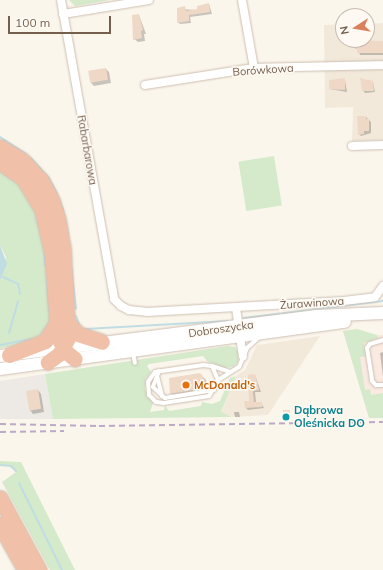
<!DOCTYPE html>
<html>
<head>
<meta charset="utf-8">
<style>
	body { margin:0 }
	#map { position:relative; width:383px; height:570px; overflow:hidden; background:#fbf6ec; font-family:Mulish,sans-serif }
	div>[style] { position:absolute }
	.residential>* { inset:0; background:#f2e9db }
	.commercial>* { inset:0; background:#faeae1 }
	.industrial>* { inset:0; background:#ede9e4 }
	.green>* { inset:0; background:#d5e9cb; transform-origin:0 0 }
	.water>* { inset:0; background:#c1dde4 }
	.shadow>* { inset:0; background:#0003 }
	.stream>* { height:2px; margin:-1px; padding:0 1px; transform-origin:1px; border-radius:1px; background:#c1dde4 }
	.building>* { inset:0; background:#efd8c6; transform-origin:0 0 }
	.roads { filter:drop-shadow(0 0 1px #cdbfb2) drop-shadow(0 0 1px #cdbfb2) }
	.service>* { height:4px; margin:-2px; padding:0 2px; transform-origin:2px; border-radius:2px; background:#fff }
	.minor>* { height:8px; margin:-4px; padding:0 4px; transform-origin:4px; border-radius:4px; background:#fff }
	.secondary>* { height:12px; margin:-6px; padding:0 6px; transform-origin:6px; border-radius:6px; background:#fff }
	.motorway>* { height:15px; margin:-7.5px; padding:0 7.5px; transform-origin:7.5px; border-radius:7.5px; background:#f0c0a9 }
	.rail>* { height:2px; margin-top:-1px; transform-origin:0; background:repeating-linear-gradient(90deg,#baaac6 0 6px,transparent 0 10px) }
	.dots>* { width:11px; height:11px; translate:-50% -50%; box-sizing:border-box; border:2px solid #fefaf3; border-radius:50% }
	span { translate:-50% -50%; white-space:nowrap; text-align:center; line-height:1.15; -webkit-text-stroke:3px #fefaf3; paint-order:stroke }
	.street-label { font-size:11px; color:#756050 }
	.food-label { font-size:11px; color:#c56008; font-weight:700 }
	.left { translate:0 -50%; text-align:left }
	.culture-label { font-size:11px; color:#0d838f; font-weight:700 }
	.north { position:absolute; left:335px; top:8px; width:40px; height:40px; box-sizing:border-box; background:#fefaf3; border:1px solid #c7bcb2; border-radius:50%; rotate:258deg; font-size:11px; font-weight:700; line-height:16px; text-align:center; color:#756050 }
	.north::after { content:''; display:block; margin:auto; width:14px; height:18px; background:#da805c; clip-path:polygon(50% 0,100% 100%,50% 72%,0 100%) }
	.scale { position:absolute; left:8px; top:16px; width:103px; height:18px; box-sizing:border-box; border:2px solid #756050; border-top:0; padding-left:5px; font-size:12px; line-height:14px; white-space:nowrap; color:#756050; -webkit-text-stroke:3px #fefaf3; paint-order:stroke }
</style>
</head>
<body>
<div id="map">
	<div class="residential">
		<i style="clip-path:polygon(383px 23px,383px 140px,352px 141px,353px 107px,325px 108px,324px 25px,343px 24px,343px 40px,367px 40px,367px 24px)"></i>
		<i style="clip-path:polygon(320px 336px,268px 415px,232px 417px,221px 413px,236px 376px,245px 370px,257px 345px)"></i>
	</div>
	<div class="commercial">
		<i style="clip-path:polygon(357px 329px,373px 335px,383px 335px,383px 418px,369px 418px,343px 331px)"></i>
	</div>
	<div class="industrial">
		<i style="clip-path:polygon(45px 374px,53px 419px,0 419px,0 381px)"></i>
	</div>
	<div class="green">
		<i style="clip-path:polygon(69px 0,110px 0,75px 6px)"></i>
		<i style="left:274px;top:156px;width:50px;height:36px;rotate:81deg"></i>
		<i style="clip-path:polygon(0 167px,28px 190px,48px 247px,50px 330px,22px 345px,0 348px,0 280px,6px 257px,0 245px)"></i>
		<i style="clip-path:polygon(357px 329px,377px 335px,378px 338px,364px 343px,366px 356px,360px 357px,365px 390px,370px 389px,371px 395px,383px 393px,383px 418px,369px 418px,343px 331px)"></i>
		<i style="clip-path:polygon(228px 346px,235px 347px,239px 353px,238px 362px,233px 367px,222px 368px,207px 361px,203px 356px,149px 364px,147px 366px,151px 372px,146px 379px,145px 389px,153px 403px,150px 412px,164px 410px,165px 405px,169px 411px,201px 406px,202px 402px,212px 404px,220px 401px,230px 378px,236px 376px,221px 412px,232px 417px,53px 419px,45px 374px)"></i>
		<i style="clip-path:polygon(0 461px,21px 462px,75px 570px,50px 570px,2px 482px,16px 472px,9px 466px,0 466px)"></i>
	</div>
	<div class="water">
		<i style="clip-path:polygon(0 245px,7px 264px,0 280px)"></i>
	</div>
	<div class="shadow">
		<i style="clip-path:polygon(209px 4px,212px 14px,190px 17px,191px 23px,180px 24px,178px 22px,178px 9px,198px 10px)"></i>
		<i style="clip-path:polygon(139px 15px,146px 34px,144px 34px,145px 41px,138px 42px,134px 39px)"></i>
		<i style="clip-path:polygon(350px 40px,383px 42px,383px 55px,360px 55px,358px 49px,350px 47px)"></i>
		<i style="clip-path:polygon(106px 69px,109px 72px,111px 83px,94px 86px,91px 83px)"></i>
		<i style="clip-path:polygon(345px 80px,347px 92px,330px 89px)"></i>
		<i style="clip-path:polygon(373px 82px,375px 92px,365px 93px,363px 90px)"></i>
		<i style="clip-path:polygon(366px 117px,371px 122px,371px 133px,361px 136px,359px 134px)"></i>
		<i style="clip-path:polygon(383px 352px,383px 377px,380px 353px)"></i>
		<i style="clip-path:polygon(255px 375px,261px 392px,255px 392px,256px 403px,261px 403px,264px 408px,248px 410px,246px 408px,250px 402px)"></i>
		<i style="clip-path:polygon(203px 377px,206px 380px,208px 391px,174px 396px,171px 393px)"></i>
		<i style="clip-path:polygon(38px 390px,41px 394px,44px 412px,33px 414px,30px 410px)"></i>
		<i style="clip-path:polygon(234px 412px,239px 412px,240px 417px,235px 417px)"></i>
	</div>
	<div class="stream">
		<i style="left:0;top:137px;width:31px;rotate:33deg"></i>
		<i style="left:31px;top:158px;width:27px;rotate:48deg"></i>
		<i style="left:49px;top:178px;width:15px;rotate:62deg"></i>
		<i style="left:56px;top:191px;width:19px;rotate:69deg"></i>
		<i style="left:63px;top:209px;width:25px;rotate:78deg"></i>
		<i style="left:44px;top:252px;width:14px;rotate:86deg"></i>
		<i style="left:71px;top:265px;width:44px;rotate:83.5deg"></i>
		<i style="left:3px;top:277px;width:17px;rotate:25deg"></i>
		<i style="left:18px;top:284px;width:10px;rotate:79deg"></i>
		<i style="left:47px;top:282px;width:29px;rotate:86deg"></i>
		<i style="left:76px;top:316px;width:9px;rotate:69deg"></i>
		<i style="left:244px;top:318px;width:140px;rotate:-7deg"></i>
		<i style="left:85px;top:329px;width:143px;rotate:-3.2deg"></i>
		<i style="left:9px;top:333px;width:33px;rotate:-74deg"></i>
		<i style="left:0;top:345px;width:31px;rotate:-11deg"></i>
		<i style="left:0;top:465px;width:11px;rotate:5deg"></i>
		<i style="left:11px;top:466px;width:7px;rotate:45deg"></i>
		<i style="left:19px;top:483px;width:97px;rotate:63.7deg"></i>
	</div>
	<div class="building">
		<i style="clip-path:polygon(209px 3px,210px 12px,189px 15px,189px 21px,177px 23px,177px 8px,185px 6px,186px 11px,197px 9px,197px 6px)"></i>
		<i style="clip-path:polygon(139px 14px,143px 30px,141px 31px,142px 38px,133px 40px,132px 15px)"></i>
		<i style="clip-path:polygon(349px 40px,383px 41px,383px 53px,357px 53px,357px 47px,349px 47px)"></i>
		<i style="left:106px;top:68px;width:12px;height:18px;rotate:81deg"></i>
		<i style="clip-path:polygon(345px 78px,345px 90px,329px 89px,329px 80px)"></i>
		<i style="clip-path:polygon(360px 78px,373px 81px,374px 91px,362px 91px)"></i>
		<i style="clip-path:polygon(357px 116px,366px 116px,366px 119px,369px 119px,369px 131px,364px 131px,364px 134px,358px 135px)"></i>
		<i style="clip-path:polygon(200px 373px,203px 376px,205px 388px,170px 394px,169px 378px)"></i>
		<i style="clip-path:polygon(255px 374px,259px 390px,253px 391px,254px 402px,262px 402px,262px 407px,245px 408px,244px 401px,249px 401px,248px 375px)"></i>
		<i style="left:38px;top:389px;width:20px;height:12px;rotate:81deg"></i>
		<i style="left:283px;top:410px;width:7px;height:9px"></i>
	</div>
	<div class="roads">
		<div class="service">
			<i style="left:383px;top:340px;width:14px;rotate:163deg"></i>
			<i style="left:370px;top:344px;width:5px;rotate:127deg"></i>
			<i style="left:367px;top:348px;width:33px;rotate:81deg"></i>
			<i style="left:372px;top:381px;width:6px;rotate:45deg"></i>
			<i style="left:376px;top:385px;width:7px"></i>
			<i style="left:133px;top:353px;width:10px;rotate:79deg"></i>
			<i style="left:203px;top:365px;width:9px;rotate:6deg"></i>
			<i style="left:212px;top:366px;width:15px;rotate:67deg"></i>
			<i style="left:218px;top:380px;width:18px;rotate:119deg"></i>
			<i style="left:209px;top:396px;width:46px;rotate:171.2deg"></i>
			<i style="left:164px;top:403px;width:8px;rotate:-173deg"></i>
			<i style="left:156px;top:402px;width:10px;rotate:-135deg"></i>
			<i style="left:149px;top:395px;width:13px;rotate:-94deg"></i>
			<i style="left:148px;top:382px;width:12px;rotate:-55deg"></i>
			<i style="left:155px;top:372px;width:49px;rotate:-8.3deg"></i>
			<i style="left:212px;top:366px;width:19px;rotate:18deg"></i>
			<i style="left:159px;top:371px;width:17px;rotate:111deg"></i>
			<i style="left:153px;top:387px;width:16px;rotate:43deg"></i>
			<i style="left:165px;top:398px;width:50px;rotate:-9.3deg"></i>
			<i style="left:157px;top:376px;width:21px;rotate:76deg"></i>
			<i style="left:218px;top:380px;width:25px;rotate:-32deg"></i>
			<i style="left:239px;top:367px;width:21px;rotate:-67deg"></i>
			<i style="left:247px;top:348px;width:15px;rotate:-42deg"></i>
		</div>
		<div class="minor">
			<i style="left:61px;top:0;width:304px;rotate:79.9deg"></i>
			<i style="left:114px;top:299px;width:10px;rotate:45deg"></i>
			<i style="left:121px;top:306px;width:9px;rotate:27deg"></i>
			<i style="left:129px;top:310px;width:18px;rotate:6deg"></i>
			<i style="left:147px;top:312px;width:197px;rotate:-3.2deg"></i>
			<i style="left:344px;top:301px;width:31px;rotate:-7deg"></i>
			<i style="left:375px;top:297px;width:14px;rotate:-54deg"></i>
			<i style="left:242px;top:0;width:69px;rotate:80deg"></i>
			<i style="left:63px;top:14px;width:87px;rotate:-9.2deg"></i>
			<i style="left:145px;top:85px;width:110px;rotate:-8.9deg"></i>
			<i style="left:254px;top:68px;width:129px;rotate:-1.3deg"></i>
			<i style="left:352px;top:146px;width:31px;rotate:-2deg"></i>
			<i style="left:236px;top:308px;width:49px;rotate:81.9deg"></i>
		</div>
		<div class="secondary">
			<i style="left:0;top:356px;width:319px;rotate:-7.2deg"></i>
			<i style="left:316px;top:316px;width:67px;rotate:-2.6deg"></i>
			<i style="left:0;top:369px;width:348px;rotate:-7.8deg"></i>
		</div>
		<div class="motorway">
			<i style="left:0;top:147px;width:27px;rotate:31deg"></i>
			<i style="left:23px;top:161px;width:26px;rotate:47deg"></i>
			<i style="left:41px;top:180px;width:24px;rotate:62deg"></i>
			<i style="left:52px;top:201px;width:20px;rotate:72deg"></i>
			<i style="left:58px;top:220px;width:27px;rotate:80deg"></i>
			<i style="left:63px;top:247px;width:91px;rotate:86.9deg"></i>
			<i style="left:68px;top:338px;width:18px;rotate:119deg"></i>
			<i style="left:59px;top:354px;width:14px;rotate:144deg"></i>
			<i style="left:0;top:162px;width:28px;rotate:35deg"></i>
			<i style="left:23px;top:178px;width:37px;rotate:59deg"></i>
			<i style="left:42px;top:210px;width:45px;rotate:77.2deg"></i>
			<i style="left:52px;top:254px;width:84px;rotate:85.9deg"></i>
			<i style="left:58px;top:338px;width:16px;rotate:60deg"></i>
			<i style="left:66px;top:352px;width:11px;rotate:38deg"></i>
			<i style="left:67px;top:322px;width:16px;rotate:47deg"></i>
			<i style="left:78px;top:334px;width:25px;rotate:18deg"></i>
			<i style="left:9px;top:355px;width:39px;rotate:-21deg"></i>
			<i style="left:45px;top:341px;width:20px;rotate:-57deg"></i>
			<i style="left:0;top:498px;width:82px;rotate:61.6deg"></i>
			<i style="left:0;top:525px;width:51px;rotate:60.9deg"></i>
		</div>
	</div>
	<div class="rail">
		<i style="left:0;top:424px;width:99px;rotate:1.2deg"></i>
		<i style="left:99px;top:426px;width:284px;rotate:-0.8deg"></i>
		<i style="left:0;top:432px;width:64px;rotate:-0.9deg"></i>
	</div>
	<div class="dots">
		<i style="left:186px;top:385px;background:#e8710a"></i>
		<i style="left:286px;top:417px;background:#0f9aa8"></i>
	</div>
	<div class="street-label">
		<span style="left:263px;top:70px;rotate:-4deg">Borówkowa</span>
		<span style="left:87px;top:150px;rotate:80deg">Rabarbarowa</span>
		<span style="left:312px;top:303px;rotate:-4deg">Żurawinowa</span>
		<span style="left:221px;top:329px;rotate:-8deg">Dobroszycka</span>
	</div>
	<div class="food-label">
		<span class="left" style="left:194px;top:385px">McDonald's</span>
	</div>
	<div class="culture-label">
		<span class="left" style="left:294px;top:417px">Dąbrowa<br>Oleśnicka DO</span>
	</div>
	<div class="north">N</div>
	<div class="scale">100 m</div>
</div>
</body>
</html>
